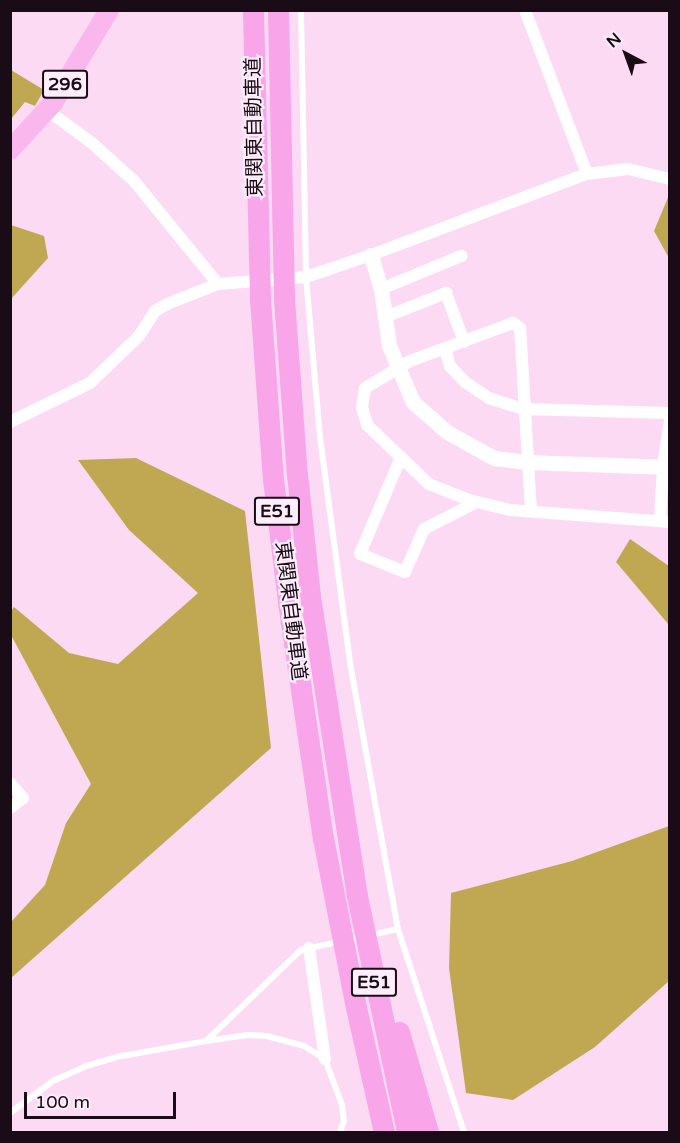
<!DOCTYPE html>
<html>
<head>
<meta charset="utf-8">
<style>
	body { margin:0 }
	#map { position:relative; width:680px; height:1143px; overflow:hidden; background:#fcdaf4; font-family:"Varela Round","Noto Sans JP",sans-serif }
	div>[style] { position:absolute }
	.forest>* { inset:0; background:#c0a853 }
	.service>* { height:6px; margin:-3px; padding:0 3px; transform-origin:3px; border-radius:3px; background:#fff }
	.minor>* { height:12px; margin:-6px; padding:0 6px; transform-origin:6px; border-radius:6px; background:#fff }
	.tertiary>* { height:15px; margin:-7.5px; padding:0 7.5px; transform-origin:7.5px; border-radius:7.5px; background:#fff }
	.trunk>* { height:20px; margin:-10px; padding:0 10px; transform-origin:10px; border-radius:10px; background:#fab7ee }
	.motorway>* { height:21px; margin:-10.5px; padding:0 10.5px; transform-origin:10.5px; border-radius:10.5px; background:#f9a5e9 }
	span { translate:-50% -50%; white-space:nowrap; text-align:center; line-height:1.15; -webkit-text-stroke:4.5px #feedfa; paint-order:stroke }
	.shield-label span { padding:2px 4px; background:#feedfa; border:2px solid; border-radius:4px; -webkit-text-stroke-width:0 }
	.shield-label { font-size:18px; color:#1a0c17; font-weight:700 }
	.street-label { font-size:20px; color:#1a0c17 }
	.frame { position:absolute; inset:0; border:12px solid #1a0c17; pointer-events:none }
	.north { position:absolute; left:596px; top:24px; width:60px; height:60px; -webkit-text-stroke:4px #feedfa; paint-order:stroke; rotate:319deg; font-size:16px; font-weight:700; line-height:24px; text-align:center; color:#1a0c17 }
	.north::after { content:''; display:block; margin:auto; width:21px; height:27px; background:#1a0c17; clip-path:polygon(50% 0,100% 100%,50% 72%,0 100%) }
	.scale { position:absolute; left:24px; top:1092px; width:152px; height:27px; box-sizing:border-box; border:3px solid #1a0c17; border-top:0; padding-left:8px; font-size:18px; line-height:21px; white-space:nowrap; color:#1a0c17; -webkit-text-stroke:4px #feedfa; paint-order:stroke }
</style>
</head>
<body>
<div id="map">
	<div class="forest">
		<i style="clip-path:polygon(11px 70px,44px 90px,35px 106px,25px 102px,11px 119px)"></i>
		<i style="clip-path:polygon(669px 195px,669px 258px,654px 231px)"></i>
		<i style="clip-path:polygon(11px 225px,44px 236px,48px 258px,11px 299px)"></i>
		<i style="clip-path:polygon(136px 458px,245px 511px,271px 748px,11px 978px,11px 922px,45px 885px,66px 823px,91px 784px,11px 635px,11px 611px,14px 607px,69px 653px,118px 664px,198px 593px,129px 530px,78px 460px)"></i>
		<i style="clip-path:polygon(630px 539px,669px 566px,669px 625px,616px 562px)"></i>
		<i style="clip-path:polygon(669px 826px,669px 981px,595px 1047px,513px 1100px,466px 1093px,449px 968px,451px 893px,572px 861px)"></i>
	</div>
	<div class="service">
		<i style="left:301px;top:10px;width:267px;rotate:88.9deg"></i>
		<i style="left:306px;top:277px;width:161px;rotate:85deg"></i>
		<i style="left:320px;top:437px;width:228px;rotate:82.4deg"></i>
		<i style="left:350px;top:663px;width:270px;rotate:79.8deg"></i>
		<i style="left:398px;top:929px;width:213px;rotate:72deg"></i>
		<i style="left:206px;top:1041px;width:132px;rotate:-43.8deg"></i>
		<i style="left:301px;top:950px;width:99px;rotate:-12.2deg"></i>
		<i style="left:10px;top:1113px;width:54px;rotate:-36.7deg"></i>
		<i style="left:53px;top:1081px;width:36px;rotate:-24deg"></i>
		<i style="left:86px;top:1066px;width:37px;rotate:-16deg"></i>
		<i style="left:122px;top:1056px;width:85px;rotate:-10.1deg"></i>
		<i style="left:206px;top:1041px;width:42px;rotate:-8.1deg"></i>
		<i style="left:248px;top:1035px;width:19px;rotate:3deg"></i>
		<i style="left:267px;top:1036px;width:38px;rotate:15deg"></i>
		<i style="left:304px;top:1046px;width:25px;rotate:32deg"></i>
		<i style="left:325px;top:1059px;width:49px;rotate:69.7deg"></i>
		<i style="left:342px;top:1105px;width:16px;rotate:83deg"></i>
		<i style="left:344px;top:1121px;width:12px;rotate:110deg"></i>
	</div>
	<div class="minor">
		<i style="left:525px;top:10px;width:175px;rotate:69.3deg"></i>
		<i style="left:47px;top:110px;width:56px;rotate:36.3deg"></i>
		<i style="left:92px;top:143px;width:57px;rotate:42.1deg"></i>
		<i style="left:134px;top:181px;width:133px;rotate:50.8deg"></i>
		<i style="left:381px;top:289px;width:87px;rotate:-22.4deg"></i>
		<i style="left:385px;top:317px;width:66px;rotate:-21.5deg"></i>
		<i style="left:446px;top:293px;width:52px;rotate:69.8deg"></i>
		<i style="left:445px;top:349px;width:18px;rotate:74deg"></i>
		<i style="left:450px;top:366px;width:22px;rotate:47deg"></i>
		<i style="left:465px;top:382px;width:29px;rotate:34deg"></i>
		<i style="left:489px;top:398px;width:36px;rotate:18deg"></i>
		<i style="left:523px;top:409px;width:147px;rotate:1.6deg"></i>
		<i style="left:10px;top:422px;width:89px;rotate:-26deg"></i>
		<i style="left:90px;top:383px;width:68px;rotate:-43.8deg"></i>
		<i style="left:139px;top:336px;width:30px;rotate:-57deg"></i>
		<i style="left:155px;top:311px;width:14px;rotate:-30deg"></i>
		<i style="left:167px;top:304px;width:55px;rotate:-21.4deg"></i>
		<i style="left:218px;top:284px;width:88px;rotate:-4.5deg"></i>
		<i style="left:306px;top:277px;width:69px;rotate:-18.7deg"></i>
		<i style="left:371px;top:255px;width:231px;rotate:-20.6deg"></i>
		<i style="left:587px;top:174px;width:41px;rotate:-7deg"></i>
		<i style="left:628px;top:169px;width:43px;rotate:13.4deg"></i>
		<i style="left:401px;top:457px;width:105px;rotate:112.9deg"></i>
		<i style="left:360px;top:554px;width:48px;rotate:21.8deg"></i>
		<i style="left:405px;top:572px;width:47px;rotate:-66.2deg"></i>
		<i style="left:424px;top:529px;width:59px;rotate:-27deg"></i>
		<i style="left:531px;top:511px;width:183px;rotate:-93.4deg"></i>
		<i style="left:520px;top:328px;width:9px;rotate:-144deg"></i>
		<i style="left:513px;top:323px;width:110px;rotate:159.7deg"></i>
		<i style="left:410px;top:361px;width:52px;rotate:149deg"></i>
		<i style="left:365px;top:388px;width:19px;rotate:99deg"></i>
		<i style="left:362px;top:407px;width:19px;rotate:74deg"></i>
		<i style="left:367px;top:425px;width:86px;rotate:43.6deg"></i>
		<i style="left:429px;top:484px;width:43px;rotate:21.8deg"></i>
		<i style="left:469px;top:500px;width:42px;rotate:13.7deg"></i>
		<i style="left:510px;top:510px;width:160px;rotate:4.3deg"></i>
		<i style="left:660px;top:521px;width:55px;rotate:-86.9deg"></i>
		<i style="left:663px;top:466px;width:47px;rotate:-81.3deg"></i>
		<i style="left:10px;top:783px;width:20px;rotate:49deg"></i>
		<i style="left:23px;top:798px;width:16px;rotate:142deg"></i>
		<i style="left:309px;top:948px;width:112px;rotate:81.8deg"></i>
	</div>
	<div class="tertiary">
		<i style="left:371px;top:255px;width:35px;rotate:74deg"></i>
		<i style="left:381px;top:289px;width:57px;rotate:81.9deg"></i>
		<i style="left:389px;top:345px;width:24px;rotate:68deg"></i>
		<i style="left:398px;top:367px;width:38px;rotate:67deg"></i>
		<i style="left:413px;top:402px;width:45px;rotate:41.4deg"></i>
		<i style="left:447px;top:432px;width:54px;rotate:29deg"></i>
		<i style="left:494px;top:458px;width:33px;rotate:7deg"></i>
		<i style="left:527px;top:462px;width:143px;rotate:2deg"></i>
	</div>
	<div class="trunk">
		<i style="left:10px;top:150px;width:64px;rotate:-47.5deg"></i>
		<i style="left:53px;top:103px;width:109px;rotate:-58.9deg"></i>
	</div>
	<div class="motorway">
		<i style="left:253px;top:10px;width:289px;rotate:88.6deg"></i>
		<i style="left:260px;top:299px;width:180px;rotate:85.9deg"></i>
		<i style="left:273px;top:479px;width:124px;rotate:83deg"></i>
		<i style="left:288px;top:602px;width:239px;rotate:81.6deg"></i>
		<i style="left:323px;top:838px;width:172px;rotate:79deg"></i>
		<i style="left:356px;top:1007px;width:128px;rotate:77.4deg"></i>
		<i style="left:278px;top:10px;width:289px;rotate:88.8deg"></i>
		<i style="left:284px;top:299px;width:175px;rotate:85.8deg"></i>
		<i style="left:297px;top:474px;width:123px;rotate:83.9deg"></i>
		<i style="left:310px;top:596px;width:304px;rotate:81.1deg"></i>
		<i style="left:357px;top:896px;width:241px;rotate:78deg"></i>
		<i style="left:399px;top:1032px;width:104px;rotate:73.8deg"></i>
	</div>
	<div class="shield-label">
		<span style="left:65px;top:84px">296</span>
		<span style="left:277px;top:511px">E51</span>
		<span style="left:374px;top:982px">E51</span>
	</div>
	<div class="street-label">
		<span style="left:255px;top:127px;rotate:-91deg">東関東自動車道</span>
		<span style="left:290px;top:611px;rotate:83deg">東関東自動車道</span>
	</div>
	<div class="frame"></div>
	<div class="north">N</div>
	<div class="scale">100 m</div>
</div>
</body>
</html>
